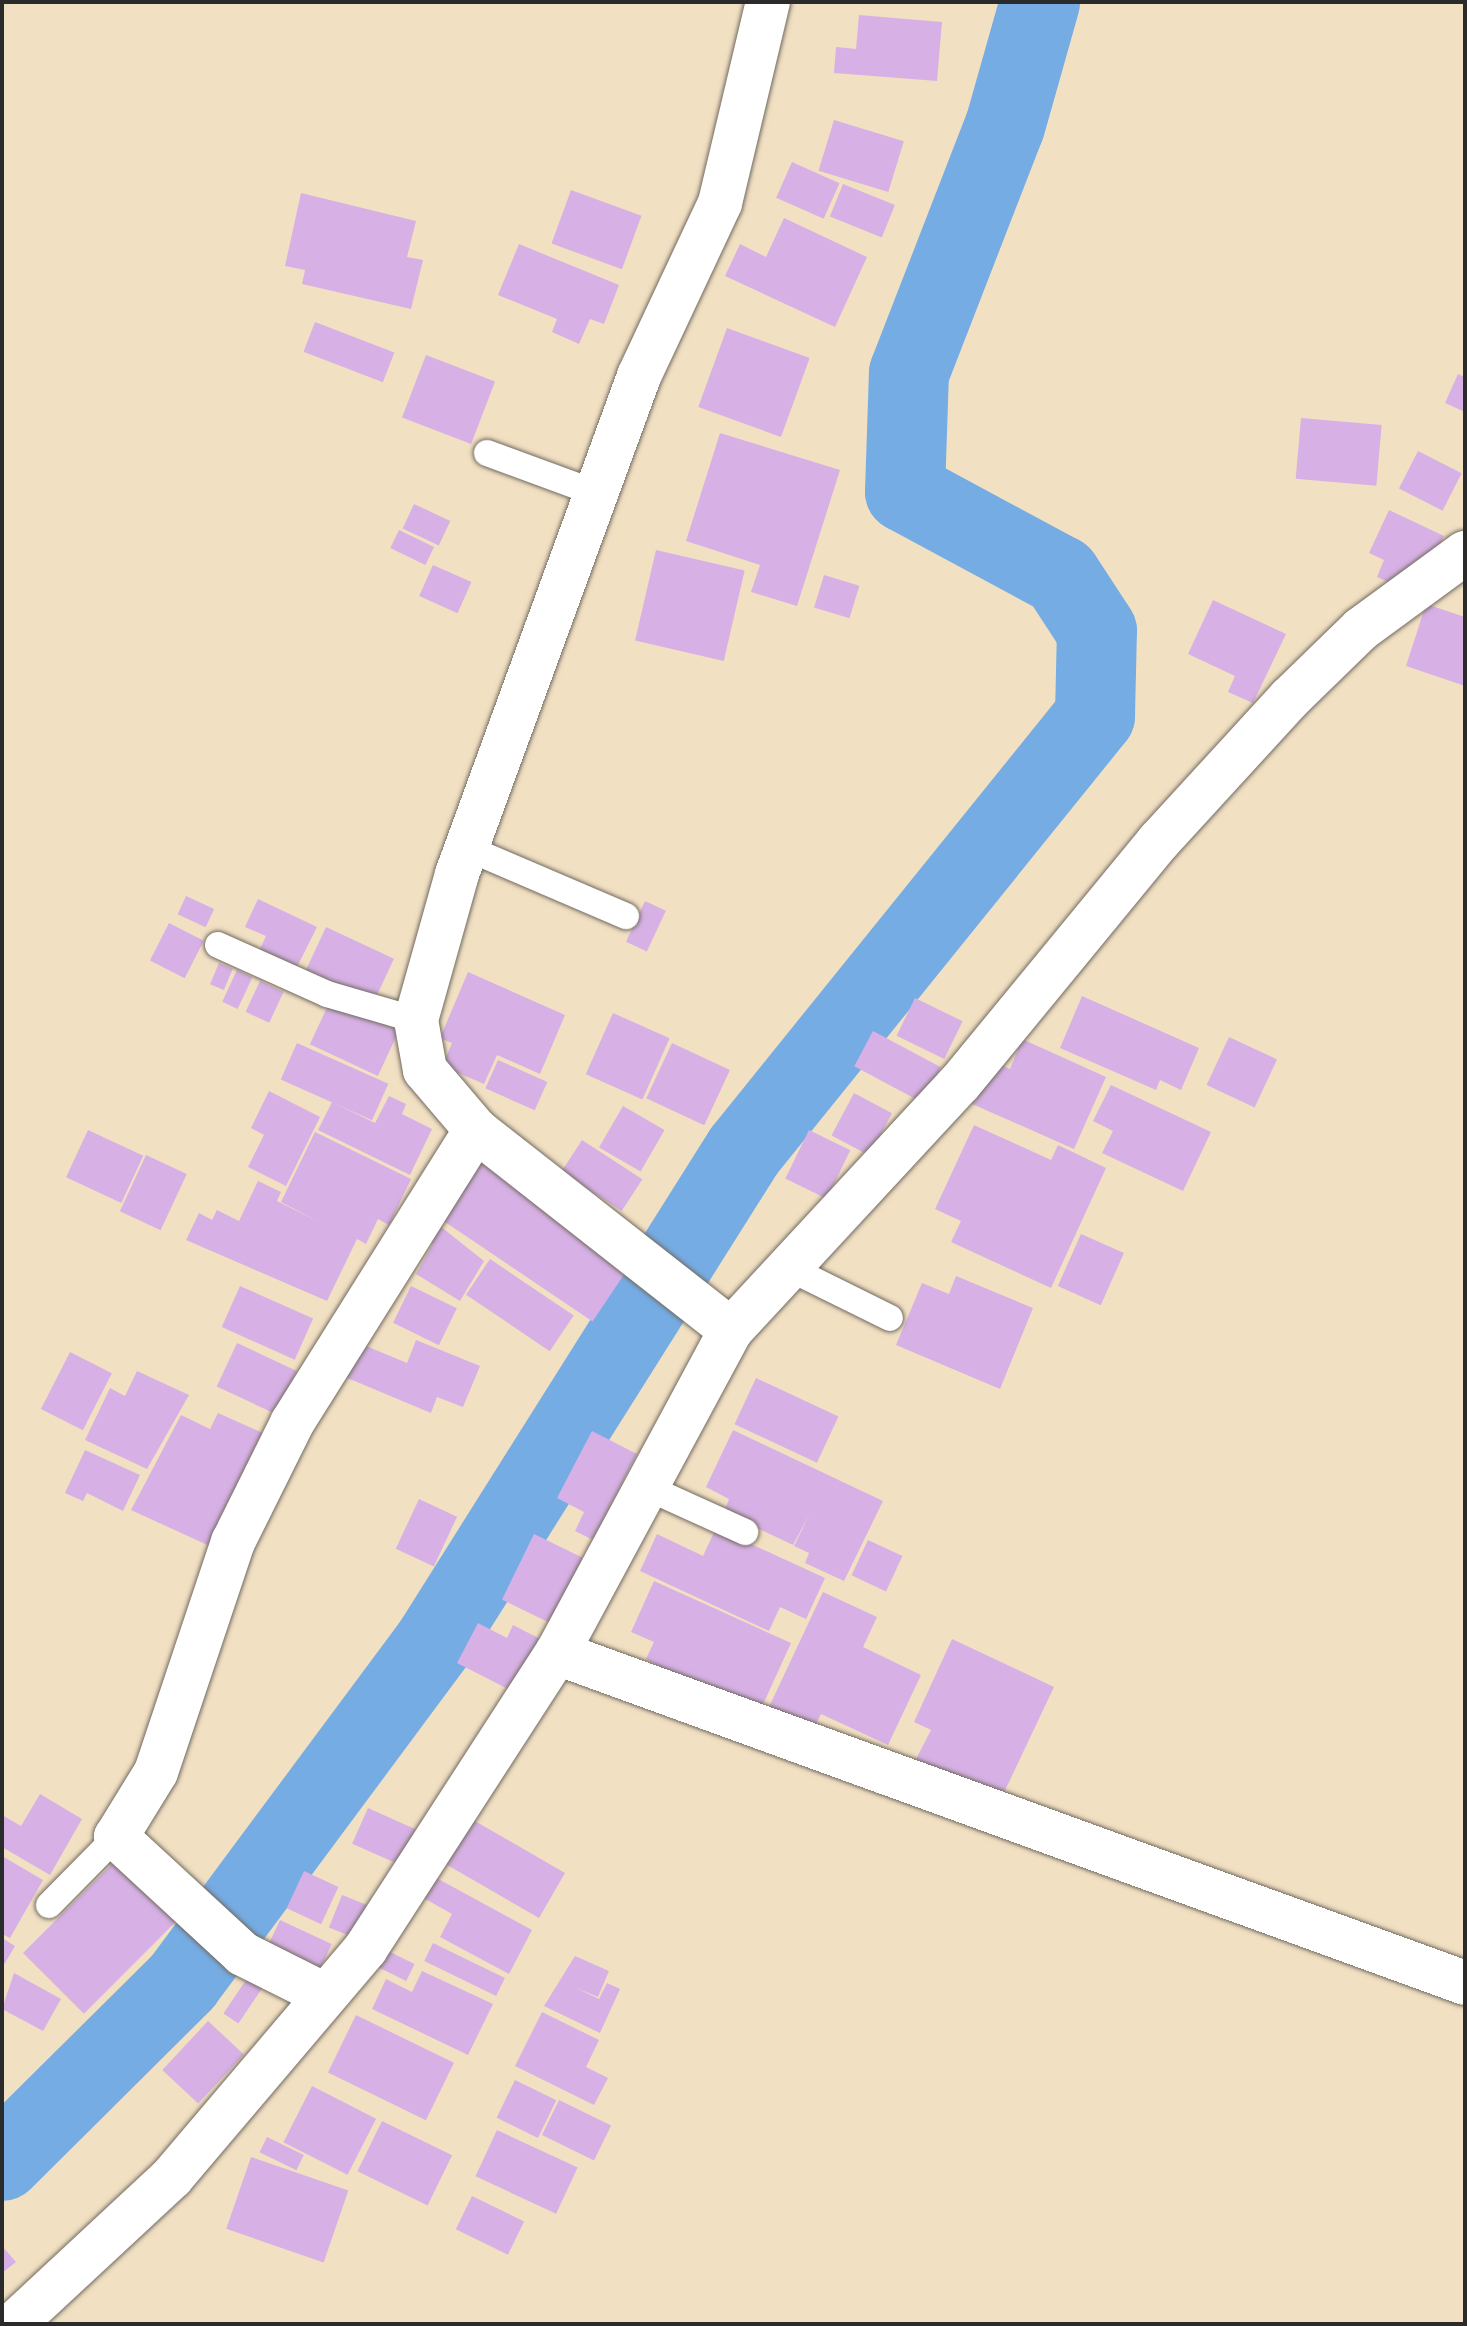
<!DOCTYPE html>
<html>
<head>
<meta charset="utf-8">
<style>
	body { margin:0 }
	#map { position:relative; width:1467px; height:2326px; overflow:hidden; background:#f2e0c3; font-family:"Comic Neue",sans-serif }
	div>[style] { position:absolute }
	.river>* { height:80px; margin:-40px; padding:0 40px; transform-origin:40px; border-radius:40px; background:#76ace4 }
	.building>* { inset:0; background:#d7b1e5; transform-origin:0 0 }
	.roads { filter:drop-shadow(0 0 2px #716a60) drop-shadow(0 0 2px #716a60) }
	.service>* { height:26px; margin:-13px; padding:0 13px; transform-origin:13px; border-radius:13px; background:#fff }
	.minor>* { height:44px; margin:-22px; padding:0 22px; transform-origin:22px; border-radius:22px; background:#fff }
	.tertiary>* { height:44px; margin:-22px; padding:0 22px; transform-origin:22px; border-radius:22px; background:#fff }
	span { translate:-50% -50%; white-space:nowrap; text-align:center; line-height:1.15; -webkit-text-stroke:7px #fff; paint-order:stroke }
	.frame { position:absolute; inset:0; border:4px solid #2b2b2b; pointer-events:none }
</style>
</head>
<body>
<div id="map">
	<div class="river">
		<i style="left:2px;top:2161px;width:255px;rotate:-44.8deg"></i>
		<i style="left:183px;top:1981px;width:421px;rotate:-53.4deg"></i>
		<i style="left:434px;top:1643px;width:582px;rotate:-57.79deg"></i>
		<i style="left:744px;top:1151px;width:559px;rotate:-51.1deg"></i>
		<i style="left:1095px;top:716px;width:85px;rotate:-88.7deg"></i>
		<i style="left:1097px;top:631px;width:66px;rotate:-123.2deg"></i>
		<i style="left:1061px;top:576px;width:177px;rotate:-151.7deg"></i>
		<i style="left:905px;top:492px;width:119px;rotate:-88.1deg"></i>
		<i style="left:909px;top:373px;width:265px;rotate:-68.8deg"></i>
		<i style="left:1005px;top:126px;width:129px;rotate:-74.2deg"></i>
	</div>
	<div class="building">
		<i style="clip-path:polygon(859px 15px,942px 22px,937px 81px,834px 73px,836px 47px,856px 49px)"></i>
		<i style="left:834px;top:120px;width:73px;height:53px;rotate:17deg"></i>
		<i style="left:792px;top:162px;width:52px;height:39px;rotate:24deg"></i>
		<i style="left:843px;top:184px;width:56px;height:35px;rotate:22deg"></i>
		<i style="left:571px;top:190px;width:75px;height:57px;rotate:20deg"></i>
		<i style="clip-path:polygon(301px 193px,416px 221px,407px 257px,423px 260px,411px 309px,302px 284px,305px 270px,285px 266px)"></i>
		<i style="clip-path:polygon(784px 218px,867px 257px,835px 327px,725px 276px,740px 244px,766px 257px)"></i>
		<i style="clip-path:polygon(519px 244px,619px 285px,604px 324px,590px 319px,579px 344px,552px 332px,557px 319px,498px 295px)"></i>
		<i style="left:315px;top:322px;width:85px;height:32px;rotate:21deg"></i>
		<i style="left:727px;top:328px;width:88px;height:84px;rotate:20deg"></i>
		<i style="left:426px;top:355px;width:74px;height:67px;rotate:21deg"></i>
		<i style="clip-path:polygon(1458px 374px,1465px 377px,1465px 412px,1445px 403px)"></i>
		<i style="left:1301px;top:418px;width:81px;height:61px;rotate:5deg"></i>
		<i style="clip-path:polygon(720px 433px,840px 470px,797px 606px,751px 592px,760px 565px,686px 541px)"></i>
		<i style="left:1418px;top:451px;width:49px;height:42px;rotate:27deg"></i>
		<i style="left:414px;top:504px;width:40px;height:27px;rotate:25deg"></i>
		<i style="clip-path:polygon(1389px 510px,1444px 536px,1423px 580px,1401px 588px,1377px 577px,1384px 560px,1369px 553px)"></i>
		<i style="left:399px;top:530px;width:39px;height:20px;rotate:26deg"></i>
		<i style="left:656px;top:550px;width:91px;height:93px;rotate:13deg"></i>
		<i style="left:433px;top:565px;width:42px;height:34px;rotate:24deg"></i>
		<i style="left:824px;top:575px;width:37px;height:34px;rotate:17deg"></i>
		<i style="clip-path:polygon(1213px 600px,1286px 634px,1253px 703px,1228px 692px,1235px 676px,1188px 654px)"></i>
		<i style="clip-path:polygon(1426px 604px,1465px 617px,1465px 686px,1406px 666px)"></i>
		<i style="left:186px;top:896px;width:31px;height:20px;rotate:25deg"></i>
		<i style="clip-path:polygon(258px 899px,317px 927px,297px 967px,260px 949px,266px 936px,245px 927px)"></i>
		<i style="left:645px;top:901px;width:23px;height:45px;rotate:25deg"></i>
		<i style="left:169px;top:923px;width:39px;height:42px;rotate:27deg"></i>
		<i style="left:326px;top:927px;width:75px;height:56px;rotate:25deg"></i>
		<i style="left:219px;top:963px;width:15px;height:23px;rotate:23deg"></i>
		<i style="left:237px;top:970px;width:17px;height:35px;rotate:25deg"></i>
		<i style="clip-path:polygon(468px 972px,565px 1015px,540px 1074px,497px 1055px,484px 1084px,442px 1066px,452px 1043px,440px 1038px)"></i>
		<i style="left:260px;top:981px;width:26px;height:34px;rotate:25deg"></i>
		<i style="clip-path:polygon(1082px 996px,1199px 1048px,1181px 1090px,1160px 1080px,1156px 1090px,1060px 1048px)"></i>
		<i style="left:915px;top:998px;width:53px;height:42px;rotate:26deg"></i>
		<i style="left:331px;top:999px;width:75px;height:50px;rotate:25deg"></i>
		<i style="left:613px;top:1013px;width:62px;height:67px;rotate:24deg"></i>
		<i style="left:873px;top:1031px;width:77px;height:40px;rotate:28deg"></i>
		<i style="left:1229px;top:1037px;width:53px;height:53px;rotate:25deg"></i>
		<i style="clip-path:polygon(1022px 1039px,1106px 1077px,1074px 1149px,970px 1103px,989px 1060px,1010px 1069px)"></i>
		<i style="left:297px;top:1043px;width:100px;height:40px;rotate:24deg"></i>
		<i style="left:672px;top:1043px;width:64px;height:61px;rotate:25deg"></i>
		<i style="left:498px;top:1060px;width:54px;height:31px;rotate:24deg"></i>
		<i style="clip-path:polygon(1111px 1085px,1211px 1132px,1183px 1191px,1102px 1153px,1113px 1131px,1093px 1121px)"></i>
		<i style="clip-path:polygon(269px 1091px,320px 1117px,286px 1186px,248px 1167px,264px 1135px,251px 1128px)"></i>
		<i style="left:854px;top:1093px;width:43px;height:48px;rotate:28deg"></i>
		<i style="clip-path:polygon(389px 1096px,406px 1104px,402px 1114px,432px 1129px,410px 1175px,318px 1130px,332px 1102px,375px 1123px)"></i>
		<i style="left:623px;top:1106px;width:48px;height:48px;rotate:30deg"></i>
		<i style="clip-path:polygon(974px 1125px,1051px 1160px,1058px 1145px,1106px 1168px,1051px 1288px,951px 1242px,961px 1221px,935px 1209px)"></i>
		<i style="left:88px;top:1130px;width:61px;height:52px;rotate:25deg"></i>
		<i style="left:809px;top:1130px;width:46px;height:54px;rotate:26deg"></i>
		<i style="clip-path:polygon(315px 1132px,411px 1179px,389px 1225px,378px 1219px,366px 1244px,357px 1239px,327px 1301px,186px 1240px,199px 1213px,212px 1220px,217px 1210px,239px 1221px,258px 1181px,281px 1192px,277px 1201px,321px 1223px,281px 1202px)"></i>
		<i style="left:582px;top:1140px;width:72px;height:38px;rotate:33deg"></i>
		<i style="left:146px;top:1155px;width:45px;height:62px;rotate:25deg"></i>
		<i style="left:481px;top:1163px;width:181px;height:69px;rotate:34deg"></i>
		<i style="clip-path:polygon(435px 1222px,484px 1261px,460px 1301px,416px 1274px,433px 1244px,425px 1239px)"></i>
		<i style="left:1081px;top:1234px;width:47px;height:57px;rotate:24deg"></i>
		<i style="left:490px;top:1259px;width:101px;height:43px;rotate:34deg"></i>
		<i style="clip-path:polygon(956px 1276px,1033px 1308px,1000px 1389px,896px 1345px,922px 1283px,949px 1294px)"></i>
		<i style="left:240px;top:1286px;width:80px;height:45px;rotate:24deg"></i>
		<i style="left:411px;top:1286px;width:51px;height:41px;rotate:26deg"></i>
		<i style="clip-path:polygon(416px 1340px,480px 1366px,463px 1407px,437px 1397px,431px 1413px,345px 1377px,359px 1343px,407px 1363px)"></i>
		<i style="left:237px;top:1343px;width:66px;height:48px;rotate:25deg"></i>
		<i style="left:70px;top:1352px;width:47px;height:64px;rotate:27deg"></i>
		<i style="clip-path:polygon(137px 1371px,189px 1395px,147px 1469px,85px 1440px,110px 1388px,125px 1396px)"></i>
		<i style="left:756px;top:1378px;width:91px;height:51px;rotate:25deg"></i>
		<i style="clip-path:polygon(218px 1413px,265px 1434px,214px 1548px,131px 1510px,181px 1415px,210px 1429px)"></i>
		<i style="clip-path:polygon(733px 1430px,883px 1501px,844px 1581px,805px 1563px,809px 1553px,794px 1546px,809px 1515px,793px 1545px,724px 1512px,729px 1499px,706px 1487px)"></i>
		<i style="clip-path:polygon(592px 1431px,637px 1454px,593px 1540px,575px 1531px,584px 1512px,557px 1498px)"></i>
		<i style="clip-path:polygon(85px 1450px,140px 1475px,123px 1511px,87px 1493px,83px 1501px,65px 1493px)"></i>
		<i style="left:419px;top:1499px;width:42px;height:55px;rotate:25deg"></i>
		<i style="clip-path:polygon(716px 1528px,825px 1578px,806px 1619px,780px 1607px,769px 1631px,640px 1571px,657px 1534px,703px 1556px)"></i>
		<i style="left:534px;top:1534px;width:64px;height:73px;rotate:26deg"></i>
		<i style="left:868px;top:1540px;width:38px;height:39px;rotate:25deg"></i>
		<i style="clip-path:polygon(654px 1581px,791px 1643px,755px 1722px,646px 1659px,654px 1642px,631px 1632px)"></i>
		<i style="clip-path:polygon(823px 1592px,877px 1617px,863px 1647px,921px 1675px,888px 1745px,821px 1714px,814px 1729px,769px 1707px)"></i>
		<i style="clip-path:polygon(478px 1623px,507px 1638px,513px 1625px,548px 1643px,522px 1696px,457px 1663px)"></i>
		<i style="clip-path:polygon(952px 1639px,1054px 1687px,1001px 1799px,916px 1759px,931px 1730px,914px 1722px)"></i>
		<i style="clip-path:polygon(40px 1794px,82px 1819px,50px 1875px,2px 1847px,2px 1815px,21px 1826px)"></i>
		<i style="left:368px;top:1808px;width:52px;height:39px;rotate:24deg"></i>
		<i style="left:468px;top:1817px;width:112px;height:52px;rotate:30deg"></i>
		<i style="clip-path:polygon(2px 1856px,43px 1880px,10px 1938px,2px 1934px)"></i>
		<i style="left:115px;top:1861px;width:86px;height:130px;rotate:45deg"></i>
		<i style="left:304px;top:1871px;width:38px;height:41px;rotate:25deg"></i>
		<i style="clip-path:polygon(431px 1875px,532px 1930px,509px 1974px,440px 1937px,452px 1914px,420px 1896px)"></i>
		<i style="left:342px;top:1895px;width:27px;height:35px;rotate:22deg"></i>
		<i style="left:280px;top:1920px;width:57px;height:42px;rotate:25deg"></i>
		<i style="clip-path:polygon(2px 1938px,15px 1946px,2px 1968px)"></i>
		<i style="left:433px;top:1943px;width:80px;height:20px;rotate:26deg"></i>
		<i style="left:384px;top:1949px;width:34px;height:19px;rotate:26deg"></i>
		<i style="clip-path:polygon(575px 1956px,609px 1971px,598px 1997px,576px 1988px,599px 1999px,607px 1983px,620px 1989px,600px 2033px,544px 2006px)"></i>
		<i style="clip-path:polygon(422px 1971px,493px 2004px,468px 2055px,372px 2009px,386px 1979px,412px 1992px)"></i>
		<i style="clip-path:polygon(14px 1973px,61px 1999px,43px 2031px,2px 2009px)"></i>
		<i style="left:248px;top:1977px;width:18px;height:44px;rotate:34deg"></i>
		<i style="clip-path:polygon(542px 2012px,599px 2040px,586px 2067px,608px 2078px,594px 2105px,515px 2066px)"></i>
		<i style="left:356px;top:2015px;width:109px;height:64px;rotate:26deg"></i>
		<i style="left:208px;top:2021px;width:49px;height:67px;rotate:43deg"></i>
		<i style="left:515px;top:2080px;width:46px;height:42px;rotate:26deg"></i>
		<i style="left:312px;top:2086px;width:72px;height:63px;rotate:27deg"></i>
		<i style="left:559px;top:2100px;width:58px;height:39px;rotate:26deg"></i>
		<i style="left:382px;top:2121px;width:78px;height:56px;rotate:26deg"></i>
		<i style="left:497px;top:2130px;width:89px;height:51px;rotate:25deg"></i>
		<i style="left:267px;top:2137px;width:41px;height:17px;rotate:26deg"></i>
		<i style="left:251px;top:2157px;width:103px;height:76px;rotate:19deg"></i>
		<i style="left:472px;top:2196px;width:58px;height:37px;rotate:26deg"></i>
		<i style="clip-path:polygon(2px 2246px,16px 2262px,2px 2273px)"></i>
	</div>
	<div class="roads">
		<div class="service">
			<i style="left:487px;top:453px;width:116px;rotate:20.2deg"></i>
			<i style="left:467px;top:848px;width:173px;rotate:23.2deg"></i>
			<i style="left:218px;top:945px;width:120px;rotate:24.2deg"></i>
			<i style="left:327px;top:994px;width:93px;rotate:16.3deg"></i>
			<i style="left:793px;top:1270px;width:108px;rotate:26.3deg"></i>
			<i style="left:646px;top:1487px;width:109px;rotate:24.4deg"></i>
			<i style="left:49px;top:1905px;width:95px;rotate:-45.4deg"></i>
		</div>
		<div class="minor">
			<i style="left:731px;top:1330px;width:337px;rotate:-47.2deg"></i>
			<i style="left:960px;top:1083px;width:313px;rotate:-50.6deg"></i>
			<i style="left:1159px;top:841px;width:193px;rotate:-47.5deg"></i>
			<i style="left:1289px;top:699px;width:100px;rotate:-44.2deg"></i>
			<i style="left:1361px;top:629px;width:129px;rotate:-36.2deg"></i>
			<i style="left:557px;top:1653px;width:966px;rotate:19.97deg"></i>
			<i style="left:325px;top:1995px;width:92px;rotate:-153.4deg"></i>
			<i style="left:243px;top:1954px;width:173px;rotate:-137.3deg"></i>
			<i style="left:116px;top:1837px;width:76px;rotate:-58.4deg"></i>
			<i style="left:156px;top:1772px;width:243px;rotate:-71.5deg"></i>
			<i style="left:233px;top:1542px;width:133px;rotate:-63.6deg"></i>
			<i style="left:292px;top:1423px;width:346px;rotate:-57.9deg"></i>
		</div>
		<div class="tertiary">
			<i style="left:14px;top:2324px;width:216px;rotate:-42.9deg"></i>
			<i style="left:172px;top:2177px;width:300px;rotate:-49.7deg"></i>
			<i style="left:366px;top:1948px;width:351px;rotate:-57.1deg"></i>
			<i style="left:557px;top:1653px;width:367px;rotate:-61.7deg"></i>
			<i style="left:731px;top:1330px;width:324px;rotate:-141.9deg"></i>
			<i style="left:476px;top:1130px;width:79px;rotate:-130.4deg"></i>
			<i style="left:425px;top:1070px;width:51px;rotate:-100.2deg"></i>
			<i style="left:416px;top:1020px;width:152px;rotate:-74.3deg"></i>
			<i style="left:457px;top:874px;width:530px;rotate:-69.92deg"></i>
			<i style="left:639px;top:376px;width:191px;rotate:-64.9deg"></i>
			<i style="left:720px;top:203px;width:207px;rotate:-76.6deg"></i>
		</div>
	</div>
	<div class="frame"></div>
</div>
</body>
</html>
